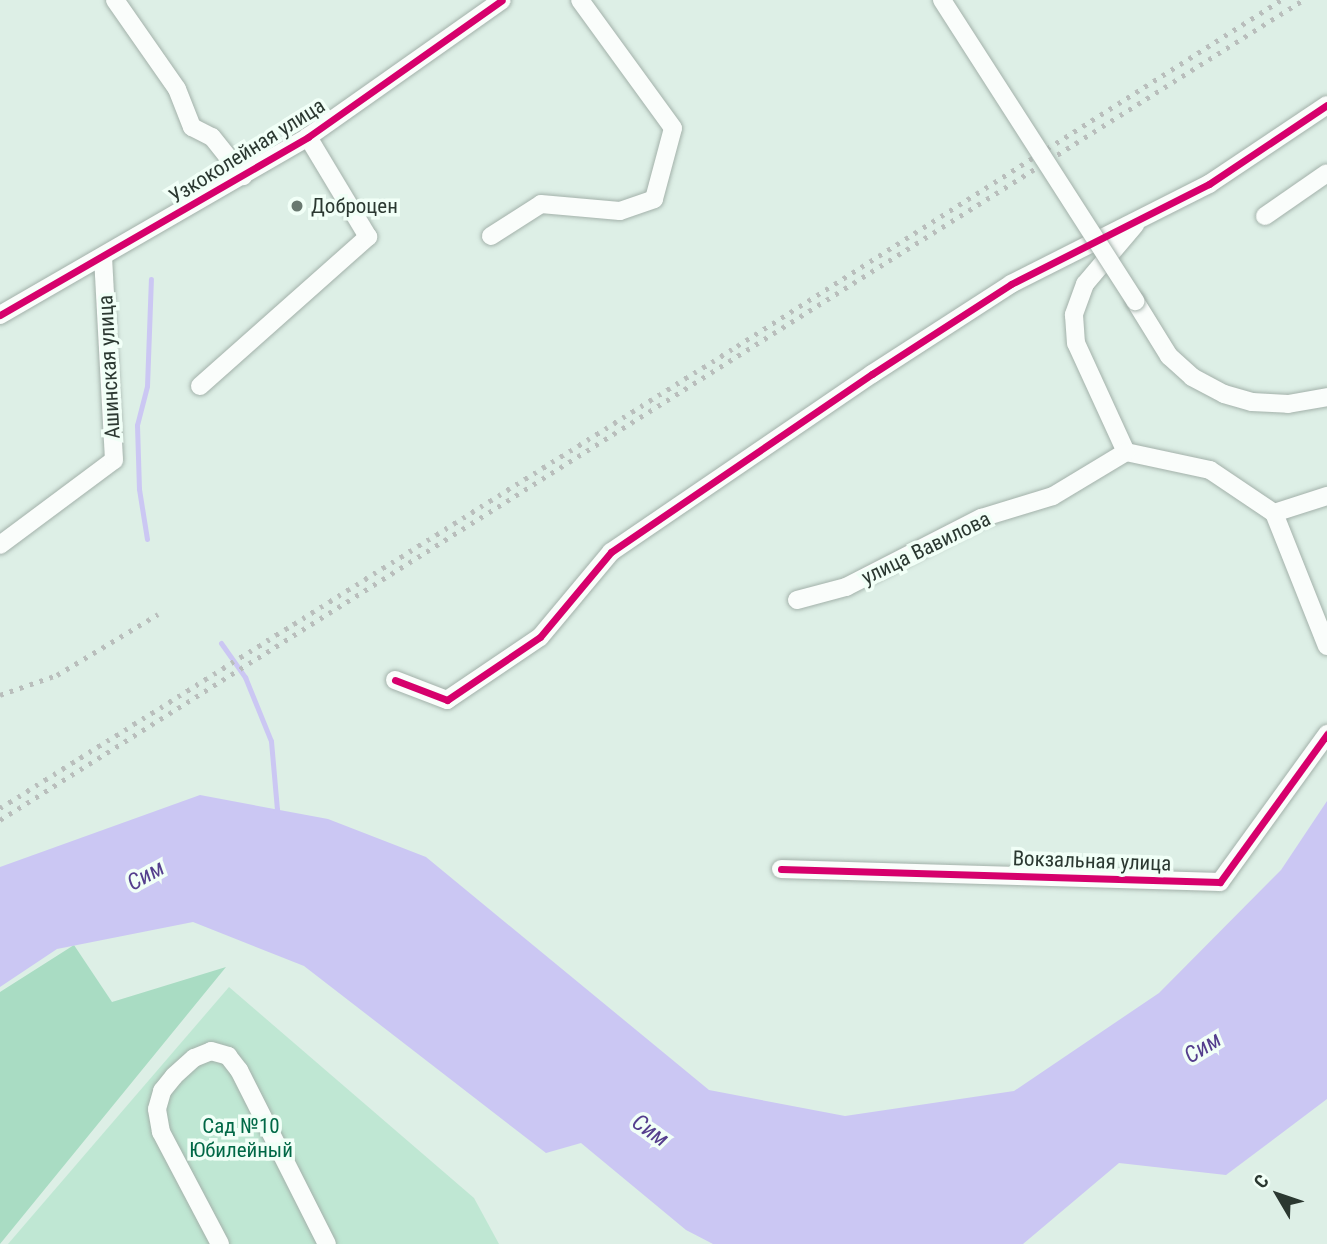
<!DOCTYPE html>
<html>
<head>
<meta charset="utf-8">
<style>
	body { margin:0 }
	#map { position:relative; width:1327px; height:1244px; overflow:hidden; background:#ddefe6; font-family:"Roboto Condensed",sans-serif }
	div>[style] { position:absolute }
	.green>* { inset:0; background:#bfe7d3 }
	.forest>* { inset:0; background:#a9dcc3 }
	.water>* { inset:0; background:#cbc7f3 }
	.stream>* { height:5px; margin:-2.5px; padding:0 2.5px; transform-origin:2.5px; border-radius:2.5px; background:#cbc7f3 }
	.roads { filter:drop-shadow(0 0 2px #a3b1aa) drop-shadow(0 0 2px #a3b1aa) }
	.minor>* { height:18px; margin:-9px; padding:0 9px; transform-origin:9px; border-radius:9px; background:#fafdfb }
	.rail>* { height:5px; margin-top:-2.5px; transform-origin:0; background:repeating-linear-gradient(90deg,#b9bebc 0 3.5px,transparent 0 10.5px) }
	.bridges { filter:drop-shadow(0 0 2px #a3b1aa) drop-shadow(0 0 2px #a3b1aa) }
	.minor-bridge>* { height:18px; margin:-9px; padding:0 9px; transform-origin:9px; border-radius:9px; background:#fafdfb }
	.cycleway>* { height:7px; margin:-3.5px; padding:0 3.5px; transform-origin:3.5px; border-radius:3.5px; background:#d6006c }
	.dots>* { width:19px; height:19px; translate:-50% -50%; box-sizing:border-box; border:4px solid #f1fff7; border-radius:50% }
	span { translate:-50% -50%; white-space:nowrap; text-align:center; line-height:1.15; -webkit-text-stroke:7px #f1fff7; paint-order:stroke }
	.street-label { font-size:21px; color:#2b3831 }
	.poi-label { font-size:21px; color:#2b3831 }
	.left { translate:0 -50%; text-align:left }
	.park-label { font-size:21px; color:#006846 }
	.water-label { font-size:23px; color:#543e8d; font-style:italic }
	.north { position:absolute; left:1243px; top:1160px; width:70px; height:70px; -webkit-text-stroke:5px #f1fff7; paint-order:stroke; rotate:309deg; font-size:19px; font-weight:700; line-height:28px; text-align:center; color:#2b3831 }
	.north::after { content:''; display:block; margin:auto; width:24px; height:32px; background:#2b3831; clip-path:polygon(50% 0,100% 100%,50% 72%,0 100%) }
</style>
</head>
<body>
<div id="map">
	<div class="green">
		<i style="clip-path:polygon(229px 987px,474px 1198px,499px 1244px,8px 1244px)"></i>
	</div>
	<div class="forest">
		<i style="clip-path:polygon(74px 945px,112px 1002px,226px 967px,0 1244px,0 992px)"></i>
	</div>
	<div class="water">
		<i style="clip-path:polygon(200px 795px,328px 819px,426px 857px,709px 1090px,845px 1116px,1014px 1091px,1159px 993px,1281px 870px,1327px 801px,1327px 1099px,1226px 1175px,1119px 1163px,1023px 1244px,713px 1244px,686px 1230px,581px 1143px,546px 1153px,304px 966px,193px 922px,57px 949px,0 987px,0 867px)"></i>
	</div>
	<div class="stream">
		<i style="left:147px;top:539px;width:51px;rotate:-99.1deg"></i>
		<i style="left:139px;top:489px;width:64px;rotate:-91.8deg"></i>
		<i style="left:137px;top:425px;width:40px;rotate:-75.6deg"></i>
		<i style="left:147px;top:386px;width:107px;rotate:-87.9deg"></i>
		<i style="left:221px;top:643px;width:42px;rotate:54.8deg"></i>
		<i style="left:245px;top:677px;width:69px;rotate:67.9deg"></i>
		<i style="left:271px;top:741px;width:68px;rotate:85deg"></i>
		<i style="left:277px;top:809px;width:7px;rotate:117deg"></i>
	</div>
	<div class="roads">
		<div class="minor">
			<i style="left:115px;top:0;width:108px;rotate:55.1deg"></i>
			<i style="left:177px;top:89px;width:41px;rotate:68.5deg"></i>
			<i style="left:192px;top:127px;width:22px;rotate:27deg"></i>
			<i style="left:212px;top:137px;width:50px;rotate:51.5deg"></i>
			<i style="left:1265px;top:216px;width:75px;rotate:-34.7deg"></i>
			<i style="left:1135px;top:225px;width:77px;rotate:130.3deg"></i>
			<i style="left:1085px;top:284px;width:33px;rotate:110deg"></i>
			<i style="left:1074px;top:315px;width:28px;rotate:86deg"></i>
			<i style="left:1076px;top:343px;width:120px;rotate:65.4deg"></i>
			<i style="left:1126px;top:452px;width:86px;rotate:12.1deg"></i>
			<i style="left:1210px;top:470px;width:77px;rotate:33.9deg"></i>
			<i style="left:491px;top:236px;width:59px;rotate:-32.6deg"></i>
			<i style="left:541px;top:204px;width:79px;rotate:5.1deg"></i>
			<i style="left:620px;top:211px;width:36px;rotate:-19deg"></i>
			<i style="left:654px;top:199px;width:73px;rotate:-75deg"></i>
			<i style="left:673px;top:128px;width:158px;rotate:-126deg"></i>
			<i style="left:1135px;top:301px;width:65px;rotate:58.3deg"></i>
			<i style="left:1169px;top:356px;width:31px;rotate:42deg"></i>
			<i style="left:1192px;top:377px;width:36px;rotate:28deg"></i>
			<i style="left:1224px;top:394px;width:29px;rotate:16deg"></i>
			<i style="left:1252px;top:402px;width:36px;rotate:3deg"></i>
			<i style="left:1288px;top:404px;width:40px;rotate:-10deg"></i>
			<i style="left:0;top:315px;width:356px;rotate:-30deg"></i>
			<i style="left:308px;top:137px;width:237px;rotate:-35.2deg"></i>
			<i style="left:200px;top:386px;width:225px;rotate:-41.6deg"></i>
			<i style="left:368px;top:237px;width:117px;rotate:-121deg"></i>
			<i style="left:1274px;top:513px;width:143px;rotate:68.3deg"></i>
			<i style="left:1274px;top:513px;width:56px;rotate:-17.8deg"></i>
			<i style="left:0;top:545px;width:142px;rotate:-36.7deg"></i>
			<i style="left:114px;top:460px;width:203px;rotate:-93.1deg"></i>
			<i style="left:797px;top:600px;width:51px;rotate:-14.9deg"></i>
			<i style="left:846px;top:587px;width:152px;rotate:-27.1deg"></i>
			<i style="left:981px;top:518px;width:75px;rotate:-17deg"></i>
			<i style="left:1053px;top:496px;width:85px;rotate:-31.1deg"></i>
			<i style="left:395px;top:680px;width:56px;rotate:21deg"></i>
			<i style="left:447px;top:700px;width:112px;rotate:-34.1deg"></i>
			<i style="left:540px;top:637px;width:111px;rotate:-50.1deg"></i>
			<i style="left:611px;top:552px;width:316px;rotate:-34.3deg"></i>
			<i style="left:872px;top:374px;width:166px;rotate:-32.9deg"></i>
			<i style="left:1011px;top:284px;width:222px;rotate:-26.8deg"></i>
			<i style="left:1209px;top:184px;width:142px;rotate:-33.8deg"></i>
			<i style="left:781px;top:869px;width:439px;rotate:1.7deg"></i>
			<i style="left:1220px;top:882px;width:183px;rotate:-54.1deg"></i>
			<i style="left:220px;top:1244px;width:127px;rotate:-117.8deg"></i>
			<i style="left:161px;top:1132px;width:23px;rotate:-100deg"></i>
			<i style="left:157px;top:1109px;width:19px;rotate:-74deg"></i>
			<i style="left:162px;top:1091px;width:19px;rotate:-51deg"></i>
			<i style="left:174px;top:1076px;width:27px;rotate:-42deg"></i>
			<i style="left:194px;top:1058px;width:18px;rotate:-22deg"></i>
			<i style="left:211px;top:1051px;width:18px;rotate:16deg"></i>
			<i style="left:228px;top:1056px;width:18px;rotate:52deg"></i>
			<i style="left:239px;top:1070px;width:195px;rotate:63.2deg"></i>
		</div>
	</div>
	<div class="rail">
		<i style="left:0;top:695px;width:60px;rotate:-19.3deg"></i>
		<i style="left:57px;top:675px;width:118px;rotate:-31.1deg"></i>
		<i style="left:0;top:808px;width:870px;rotate:-32.08deg"></i>
		<i style="left:737px;top:346px;width:645px;rotate:-32.46deg"></i>
		<i style="left:0;top:820px;width:1540px;rotate:-32.18deg"></i>
	</div>
	<div class="bridges">
		<div class="minor-bridge">
			<i style="left:942px;top:0;width:358px;rotate:57.3deg"></i>
		</div>
	</div>
	<div class="cycleway">
		<i style="left:0;top:315px;width:356px;rotate:-30deg"></i>
		<i style="left:308px;top:137px;width:237px;rotate:-35.2deg"></i>
		<i style="left:395px;top:680px;width:56px;rotate:21deg"></i>
		<i style="left:447px;top:700px;width:112px;rotate:-34.1deg"></i>
		<i style="left:540px;top:637px;width:111px;rotate:-50.1deg"></i>
		<i style="left:611px;top:552px;width:316px;rotate:-34.3deg"></i>
		<i style="left:872px;top:374px;width:166px;rotate:-32.9deg"></i>
		<i style="left:1011px;top:284px;width:222px;rotate:-26.8deg"></i>
		<i style="left:1209px;top:184px;width:142px;rotate:-33.8deg"></i>
		<i style="left:781px;top:869px;width:439px;rotate:1.7deg"></i>
		<i style="left:1220px;top:882px;width:183px;rotate:-54.1deg"></i>
	</div>
	<div class="dots">
		<i style="left:297px;top:206px;background:#697870"></i>
	</div>
	<div class="street-label">
		<span style="left:247px;top:151px;rotate:-32deg">Узкоколейная улица</span>
		<span style="left:109px;top:367px;rotate:-93deg">Ашинская улица</span>
		<span style="left:926px;top:548px;rotate:-26deg">улица Вавилова</span>
		<span style="left:1092px;top:861px;rotate:2deg">Вокзальная улица</span>
	</div>
	<div class="poi-label">
		<span class="left" style="left:311px;top:206px">Доброцен</span>
	</div>
	<div class="park-label">
		<span style="left:241px;top:1138px">Сад №10<br>Юбилейный</span>
	</div>
	<div class="water-label">
		<span style="left:146px;top:876px;rotate:-29deg">Сим</span>
		<span style="left:1203px;top:1048px;rotate:-32deg">Сим</span>
		<span style="left:650px;top:1131px;rotate:35deg">Сим</span>
	</div>
	<div class="north">С</div>
</div>
</body>
</html>
